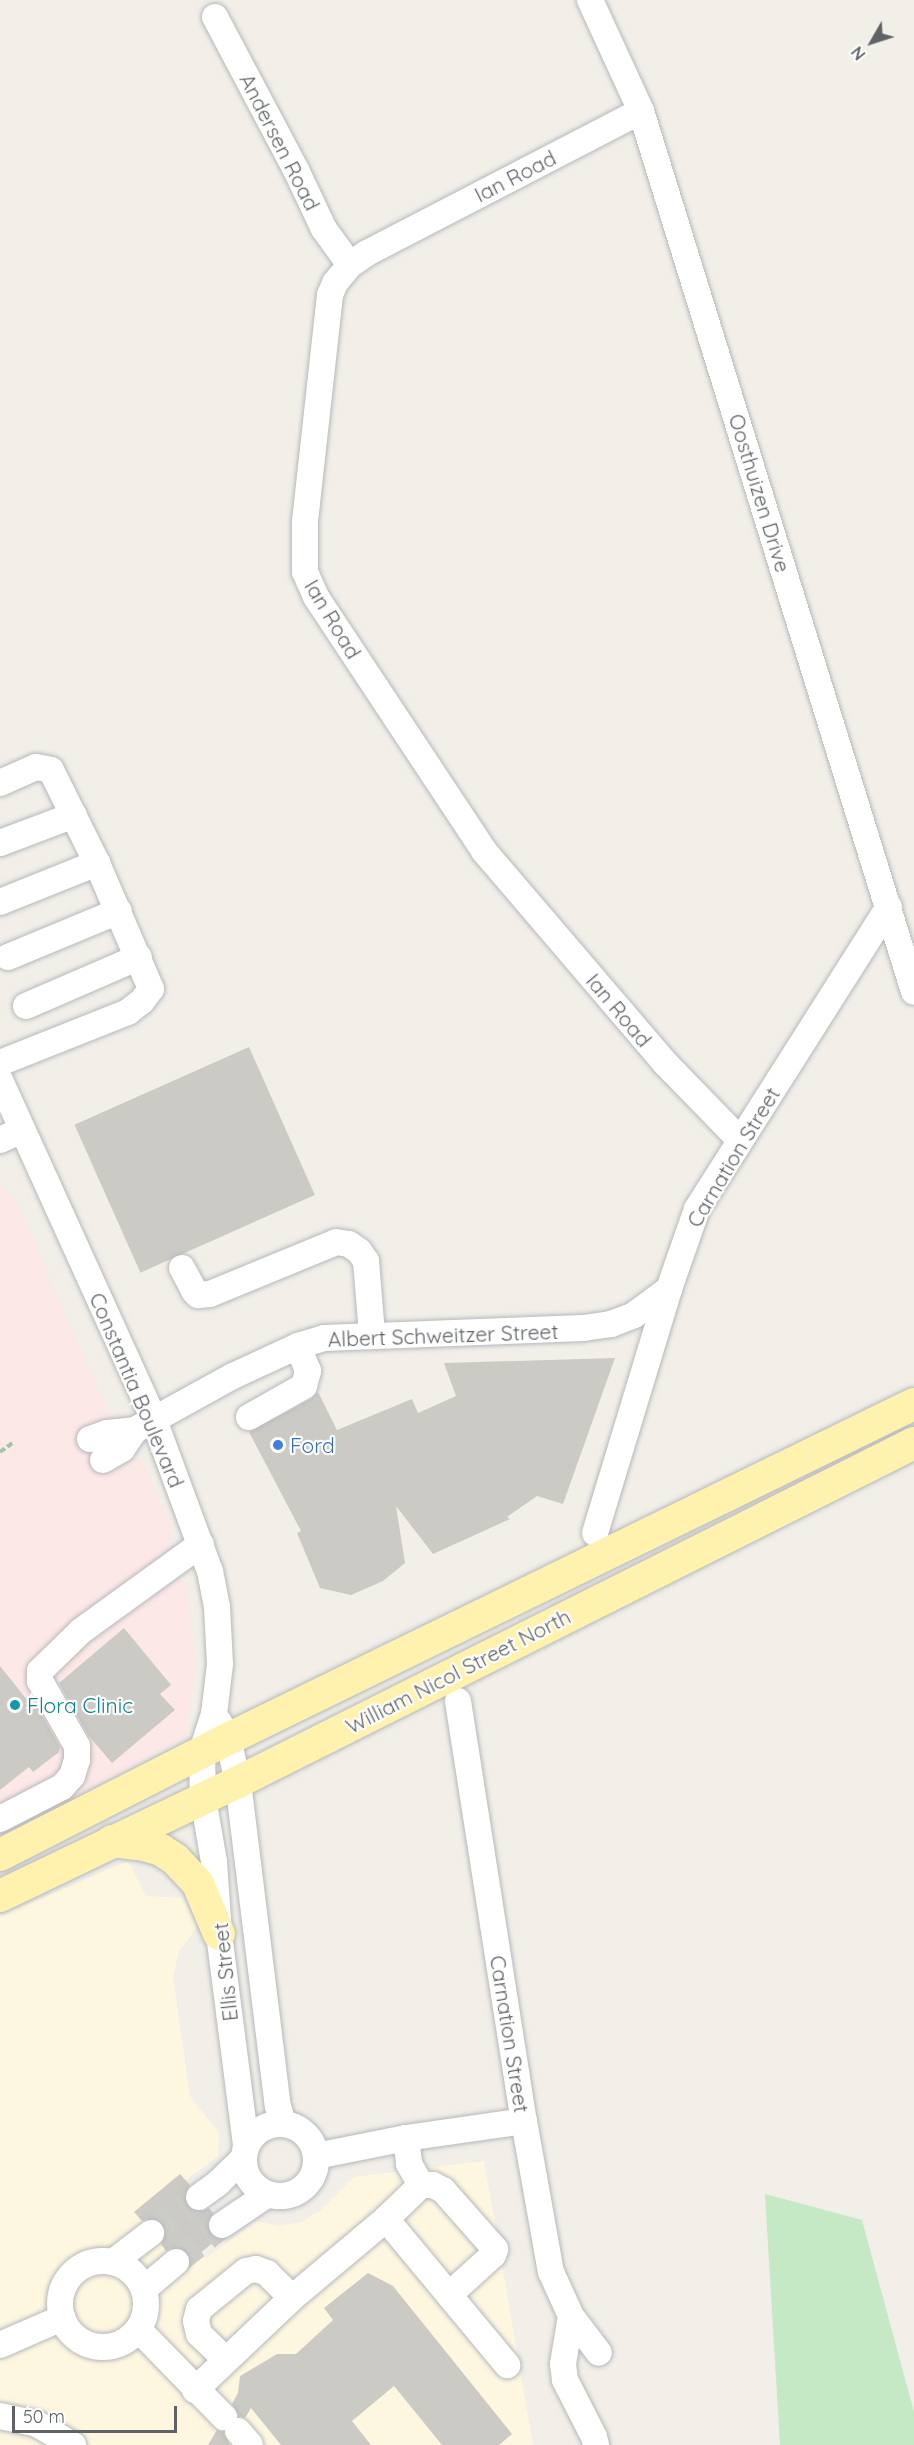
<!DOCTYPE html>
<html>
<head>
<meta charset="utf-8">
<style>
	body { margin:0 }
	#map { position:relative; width:914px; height:2445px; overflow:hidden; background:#f1efe8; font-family:Quicksand,sans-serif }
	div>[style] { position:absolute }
	.commercial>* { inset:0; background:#fef7e0 }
	.medical>* { inset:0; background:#fce8e6 }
	.green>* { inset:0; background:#c5e8c5 }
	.building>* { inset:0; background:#cccac5; transform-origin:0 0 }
	.minor-tunnel>* { height:26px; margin-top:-13px; transform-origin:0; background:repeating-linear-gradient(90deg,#ccccc8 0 26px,transparent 0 39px) }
	.path>* { height:4px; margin-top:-2px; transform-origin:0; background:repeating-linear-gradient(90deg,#9cc7a9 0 6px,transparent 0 9px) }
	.roads { filter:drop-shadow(0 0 2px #b5b8bc) drop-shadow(0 0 2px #b5b8bc) }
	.minor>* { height:26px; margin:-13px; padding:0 13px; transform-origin:13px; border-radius:13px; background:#fff }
	.minor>.ring { margin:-13px; padding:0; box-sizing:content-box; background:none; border:26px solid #fff; border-radius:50% }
	.major>* { height:32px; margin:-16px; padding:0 16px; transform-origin:16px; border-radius:16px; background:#fff2af }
	.dots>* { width:16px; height:16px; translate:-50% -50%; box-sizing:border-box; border:3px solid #fff; border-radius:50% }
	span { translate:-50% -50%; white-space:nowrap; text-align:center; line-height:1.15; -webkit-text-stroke:4.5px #fff; paint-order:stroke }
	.street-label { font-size:21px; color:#5f6368 }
	.shop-label { font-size:21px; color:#366cbe }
	.left { translate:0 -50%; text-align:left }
	.culture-label { font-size:21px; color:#0d838f }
	.north { position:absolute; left:842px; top:12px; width:60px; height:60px; -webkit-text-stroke:4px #fff; paint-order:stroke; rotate:231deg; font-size:16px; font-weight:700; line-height:24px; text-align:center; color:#5f6368 }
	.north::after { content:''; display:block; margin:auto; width:21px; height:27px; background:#5f6368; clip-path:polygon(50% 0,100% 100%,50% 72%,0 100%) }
	.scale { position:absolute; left:12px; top:2406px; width:165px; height:27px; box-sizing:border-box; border:3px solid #5f6368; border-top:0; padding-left:8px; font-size:18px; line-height:21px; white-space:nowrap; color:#5f6368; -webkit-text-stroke:4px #fff; paint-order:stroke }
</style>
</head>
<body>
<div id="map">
	<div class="commercial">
		<i style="clip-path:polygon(128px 1861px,146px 1896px,183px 1898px,198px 1926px,179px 1951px,173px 1977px,190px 2096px,219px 2133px,218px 2156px,158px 2201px,206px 2258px,257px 2221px,278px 2226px,302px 2222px,320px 2211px,354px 2177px,484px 2161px,533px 2445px,0 2445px,0 1916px)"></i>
	</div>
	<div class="medical">
		<i style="clip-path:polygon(evenodd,0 1186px,17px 1203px,111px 1419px,108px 1432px,122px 1459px,141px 1458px,171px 1525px,169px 1547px,151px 1564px,157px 1574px,183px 1581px,186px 1588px,195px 1664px,186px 1736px,0 1841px,0 1186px,124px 1629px,171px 1684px,160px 1694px,174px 1710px,112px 1763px,86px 1733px,79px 1739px,67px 1724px,76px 1716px,53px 1688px,124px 1629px)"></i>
	</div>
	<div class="green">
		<i style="clip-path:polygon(765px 2194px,862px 2220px,914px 2412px,914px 2445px,780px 2445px)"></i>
	</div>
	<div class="building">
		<i style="left:249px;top:1047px;width:162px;height:191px;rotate:66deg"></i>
		<i style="clip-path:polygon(615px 1358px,563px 1504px,537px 1496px,507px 1517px,510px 1519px,433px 1554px,396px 1506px,405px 1563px,383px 1581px,351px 1595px,320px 1588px,297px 1533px,301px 1531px,249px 1432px,311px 1399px,318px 1392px,337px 1430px,412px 1399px,418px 1413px,456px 1396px,444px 1363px)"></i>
		<i style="clip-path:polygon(124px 1628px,171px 1685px,160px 1694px,175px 1710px,112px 1763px,88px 1735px,59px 1683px)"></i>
		<i style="clip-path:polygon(0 1666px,32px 1706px,35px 1703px,60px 1747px,59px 1752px,33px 1772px,29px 1767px,0 1790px)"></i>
		<i style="clip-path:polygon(180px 2174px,190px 2185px,184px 2198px,187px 2205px,200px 2212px,209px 2208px,213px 2213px,207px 2227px,210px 2234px,217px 2239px,191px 2261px,188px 2253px,182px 2248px,174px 2247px,166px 2251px,161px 2244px,166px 2232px,163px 2223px,150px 2218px,142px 2221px,134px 2212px)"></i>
		<i style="clip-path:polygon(368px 2273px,393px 2286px,512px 2434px,499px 2445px,442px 2445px,394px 2386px,352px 2421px,371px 2445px,281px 2445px,251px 2408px,245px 2418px,239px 2416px,232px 2404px,238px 2393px,240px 2376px,277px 2354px,296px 2354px,333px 2320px,324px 2308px)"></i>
		<i style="clip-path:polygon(217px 2430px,223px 2432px,230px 2445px,208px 2445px)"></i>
	</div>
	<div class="minor-tunnel">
		<i style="left:151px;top:2233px;width:60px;rotate:-36.9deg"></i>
		<i style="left:176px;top:2262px;width:59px;rotate:-38.8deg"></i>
	</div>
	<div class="path">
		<i style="left:0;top:1452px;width:17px;rotate:-36deg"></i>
	</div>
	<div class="roads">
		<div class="minor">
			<i style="left:590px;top:0;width:122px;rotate:65.3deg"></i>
			<i style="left:641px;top:111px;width:922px;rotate:72.78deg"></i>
			<i style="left:215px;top:17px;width:175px;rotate:62.1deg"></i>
			<i style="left:297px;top:172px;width:63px;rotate:64.7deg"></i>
			<i style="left:324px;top:229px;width:44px;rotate:54.2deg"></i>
			<i style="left:641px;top:111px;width:309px;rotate:152.6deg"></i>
			<i style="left:367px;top:253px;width:21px;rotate:145deg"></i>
			<i style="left:350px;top:265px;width:23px;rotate:130deg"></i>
			<i style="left:335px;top:283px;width:13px;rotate:113deg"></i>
			<i style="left:330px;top:295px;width:228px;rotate:96.3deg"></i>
			<i style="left:305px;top:522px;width:50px;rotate:90deg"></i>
			<i style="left:305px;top:572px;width:27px;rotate:66deg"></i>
			<i style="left:316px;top:597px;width:305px;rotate:56.5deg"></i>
			<i style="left:484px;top:851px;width:279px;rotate:49.5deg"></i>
			<i style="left:665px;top:1063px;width:107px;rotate:45.8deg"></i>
			<i style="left:0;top:783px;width:39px;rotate:-24deg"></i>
			<i style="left:36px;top:767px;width:15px;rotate:11deg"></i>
			<i style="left:51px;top:770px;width:104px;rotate:63.7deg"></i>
			<i style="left:97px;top:863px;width:137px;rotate:66.8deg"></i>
			<i style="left:151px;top:989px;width:15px;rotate:127deg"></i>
			<i style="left:142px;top:1001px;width:18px;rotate:142deg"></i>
			<i style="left:128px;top:1012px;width:138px;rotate:158.3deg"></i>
			<i style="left:0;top:843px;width:79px;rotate:-20.7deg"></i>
			<i style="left:0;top:902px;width:105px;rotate:-21.9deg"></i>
			<i style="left:8px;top:957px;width:120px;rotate:-22.5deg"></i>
			<i style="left:26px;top:1006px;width:123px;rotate:-23.4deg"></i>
			<i style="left:0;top:1080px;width:373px;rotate:65.6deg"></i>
			<i style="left:154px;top:1420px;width:161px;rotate:69.7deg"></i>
			<i style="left:210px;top:1571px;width:37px;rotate:79deg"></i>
			<i style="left:217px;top:1607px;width:57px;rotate:87deg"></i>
			<i style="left:220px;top:1664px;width:50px;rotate:96.8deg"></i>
			<i style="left:214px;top:1714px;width:40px;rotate:108deg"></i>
			<i style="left:202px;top:1752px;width:46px;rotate:88.8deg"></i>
			<i style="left:203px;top:1798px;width:65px;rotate:80.2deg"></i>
			<i style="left:214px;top:1862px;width:72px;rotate:86deg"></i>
			<i style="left:219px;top:1934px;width:214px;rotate:82.7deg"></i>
			<i style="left:0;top:1140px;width:24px;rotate:-24deg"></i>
			<i style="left:182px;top:1268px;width:26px;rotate:62deg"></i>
			<i style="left:194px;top:1291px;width:6px;rotate:45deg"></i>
			<i style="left:198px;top:1295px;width:12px;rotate:-5deg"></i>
			<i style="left:210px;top:1294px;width:136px;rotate:-22.4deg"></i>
			<i style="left:336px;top:1242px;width:13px;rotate:9deg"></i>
			<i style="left:349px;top:1244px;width:12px;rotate:35deg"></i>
			<i style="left:359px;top:1251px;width:12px;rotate:55deg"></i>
			<i style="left:366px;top:1261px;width:73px;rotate:85.3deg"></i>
			<i style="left:249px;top:1417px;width:63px;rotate:-29.4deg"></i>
			<i style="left:304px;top:1386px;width:16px;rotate:-75deg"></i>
			<i style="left:308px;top:1371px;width:27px;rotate:-112deg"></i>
			<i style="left:90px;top:1439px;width:18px;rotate:-19deg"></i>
			<i style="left:107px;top:1433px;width:28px;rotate:-6deg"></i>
			<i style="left:135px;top:1430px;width:112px;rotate:-28.9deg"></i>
			<i style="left:233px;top:1376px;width:72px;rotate:-24.8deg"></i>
			<i style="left:298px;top:1346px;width:27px;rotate:-17deg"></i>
			<i style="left:324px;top:1338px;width:259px;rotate:-2.2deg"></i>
			<i style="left:583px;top:1328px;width:28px;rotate:-8deg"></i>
			<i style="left:611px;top:1324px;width:25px;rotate:-21deg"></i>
			<i style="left:634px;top:1315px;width:44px;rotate:-36.6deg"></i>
			<i style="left:103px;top:1460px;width:22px;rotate:-30deg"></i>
			<i style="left:122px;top:1449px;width:23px;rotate:-56deg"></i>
			<i style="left:595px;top:1533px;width:255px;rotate:-73.1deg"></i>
			<i style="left:669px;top:1289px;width:85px;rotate:-70.7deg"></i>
			<i style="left:697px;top:1209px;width:358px;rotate:-57.6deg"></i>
			<i style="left:458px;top:1701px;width:425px;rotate:81.1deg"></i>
			<i style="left:524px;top:2121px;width:153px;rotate:79.9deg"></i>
			<i style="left:551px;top:2272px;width:48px;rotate:65.6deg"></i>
			<i style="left:571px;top:2316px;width:46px;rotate:52.9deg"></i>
			<i style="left:219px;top:1722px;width:19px;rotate:62deg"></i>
			<i style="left:228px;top:1739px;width:44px;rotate:76.9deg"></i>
			<i style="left:238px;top:1782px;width:326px;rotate:83deg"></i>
			<i style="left:278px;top:2106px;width:18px;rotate:74deg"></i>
			<i style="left:0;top:1819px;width:70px;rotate:-27.3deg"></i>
			<i style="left:62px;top:1787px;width:15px;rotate:-48deg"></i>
			<i style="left:72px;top:1776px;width:17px;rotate:-73deg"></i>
			<i style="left:77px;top:1760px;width:14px;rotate:-90deg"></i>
			<i style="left:77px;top:1746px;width:75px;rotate:-119.6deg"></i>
			<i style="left:40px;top:1681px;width:10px;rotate:-90deg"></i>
			<i style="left:40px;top:1671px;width:57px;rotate:-44.3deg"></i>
			<i style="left:81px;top:1631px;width:148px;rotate:-35.9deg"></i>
			<i class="ring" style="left:244px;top:2124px;width:46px;height:46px"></i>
			<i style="left:406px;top:2138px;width:26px;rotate:83deg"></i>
			<i style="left:409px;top:2164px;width:24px;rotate:60deg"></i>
			<i style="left:421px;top:2185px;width:49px;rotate:135.8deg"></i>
			<i style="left:386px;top:2219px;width:190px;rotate:50.3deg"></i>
			<i style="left:316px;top:2156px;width:92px;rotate:-11.3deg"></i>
			<i style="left:406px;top:2138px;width:119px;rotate:-8.2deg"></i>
			<i style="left:421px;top:2185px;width:12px"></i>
			<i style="left:433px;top:2185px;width:11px;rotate:27deg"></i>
			<i style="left:443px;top:2190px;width:79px;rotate:48.6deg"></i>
			<i style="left:495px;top:2249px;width:6px;rotate:108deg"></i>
			<i style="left:493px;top:2255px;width:59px;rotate:137.7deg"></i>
			<i style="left:199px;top:2197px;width:24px;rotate:-36deg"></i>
			<i style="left:218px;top:2183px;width:36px;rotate:-44deg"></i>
			<i style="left:222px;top:2225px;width:55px;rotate:-34deg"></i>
			<i class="ring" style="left:60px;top:2261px;width:60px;height:60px"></i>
			<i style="left:113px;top:2262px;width:48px;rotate:-37.3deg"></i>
			<i style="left:144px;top:2289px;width:42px;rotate:-40.2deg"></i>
			<i style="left:571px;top:2316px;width:49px;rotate:99.5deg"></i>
			<i style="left:563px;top:2364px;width:16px;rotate:83deg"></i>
			<i style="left:565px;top:2380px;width:64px;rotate:63deg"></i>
			<i style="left:594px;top:2437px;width:8px;rotate:76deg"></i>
			<i style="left:139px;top:2330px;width:122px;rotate:45.7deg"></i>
			<i style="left:0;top:2345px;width:68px;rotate:-23.5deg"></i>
			<i style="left:225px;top:2359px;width:36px;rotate:-136deg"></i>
			<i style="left:199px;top:2334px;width:13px;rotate:-103deg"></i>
			<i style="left:196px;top:2321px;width:12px;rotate:-76deg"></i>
			<i style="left:199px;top:2309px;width:60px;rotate:-39deg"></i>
			<i style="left:246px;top:2271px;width:10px;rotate:-11deg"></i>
			<i style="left:256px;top:2269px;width:12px;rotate:20deg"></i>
			<i style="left:267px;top:2273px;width:35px;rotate:45deg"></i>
			<i style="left:195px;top:2390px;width:134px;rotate:-43.5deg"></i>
			<i style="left:292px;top:2298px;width:123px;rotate:-40deg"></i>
			<i style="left:0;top:2416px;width:38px;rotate:12deg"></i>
			<i style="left:37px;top:2424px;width:42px;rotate:30.3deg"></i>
			<i style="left:238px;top:2431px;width:18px;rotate:49deg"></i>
		</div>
		<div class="major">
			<i style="left:112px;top:1841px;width:32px;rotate:7deg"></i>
			<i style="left:144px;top:1845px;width:18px;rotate:16deg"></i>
			<i style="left:161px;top:1850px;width:17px;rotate:33deg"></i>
			<i style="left:175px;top:1859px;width:34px;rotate:47deg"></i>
			<i style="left:198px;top:1884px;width:54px;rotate:67.2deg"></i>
			<i style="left:0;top:1855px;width:256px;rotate:-27deg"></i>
			<i style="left:228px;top:1739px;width:763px;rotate:-26.03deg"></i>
			<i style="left:0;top:1896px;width:264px;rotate:-25.6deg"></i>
			<i style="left:238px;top:1782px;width:756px;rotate:-26.63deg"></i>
		</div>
	</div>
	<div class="dots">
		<i style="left:278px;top:1445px;background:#3f7fe0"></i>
		<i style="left:15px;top:1705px;background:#0f9aa8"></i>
	</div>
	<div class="street-label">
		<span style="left:280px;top:142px;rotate:63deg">Andersen Road</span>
		<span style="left:515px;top:176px;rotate:-27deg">Ian Road</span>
		<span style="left:760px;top:493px;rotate:73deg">Oosthuizen Drive</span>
		<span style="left:333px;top:619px;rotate:59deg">Ian Road</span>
		<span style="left:619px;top:1010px;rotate:50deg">Ian Road</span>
		<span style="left:733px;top:1157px;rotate:-59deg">Carnation Street</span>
		<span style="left:443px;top:1335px;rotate:-2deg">Albert Schweitzer Street</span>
		<span style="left:137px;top:1390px;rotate:67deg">Constantia Boulevard</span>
		<span style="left:458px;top:1671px;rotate:-27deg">William Nicol Street North</span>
		<span style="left:225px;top:1972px;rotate:-96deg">Ellis Street</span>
		<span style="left:510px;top:2034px;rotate:81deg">Carnation Street</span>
	</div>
	<div class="shop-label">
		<span class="left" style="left:290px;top:1445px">Ford</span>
	</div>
	<div class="culture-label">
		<span class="left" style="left:27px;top:1705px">Flora Clinic</span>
	</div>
	<div class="north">N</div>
	<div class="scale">50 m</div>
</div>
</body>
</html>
